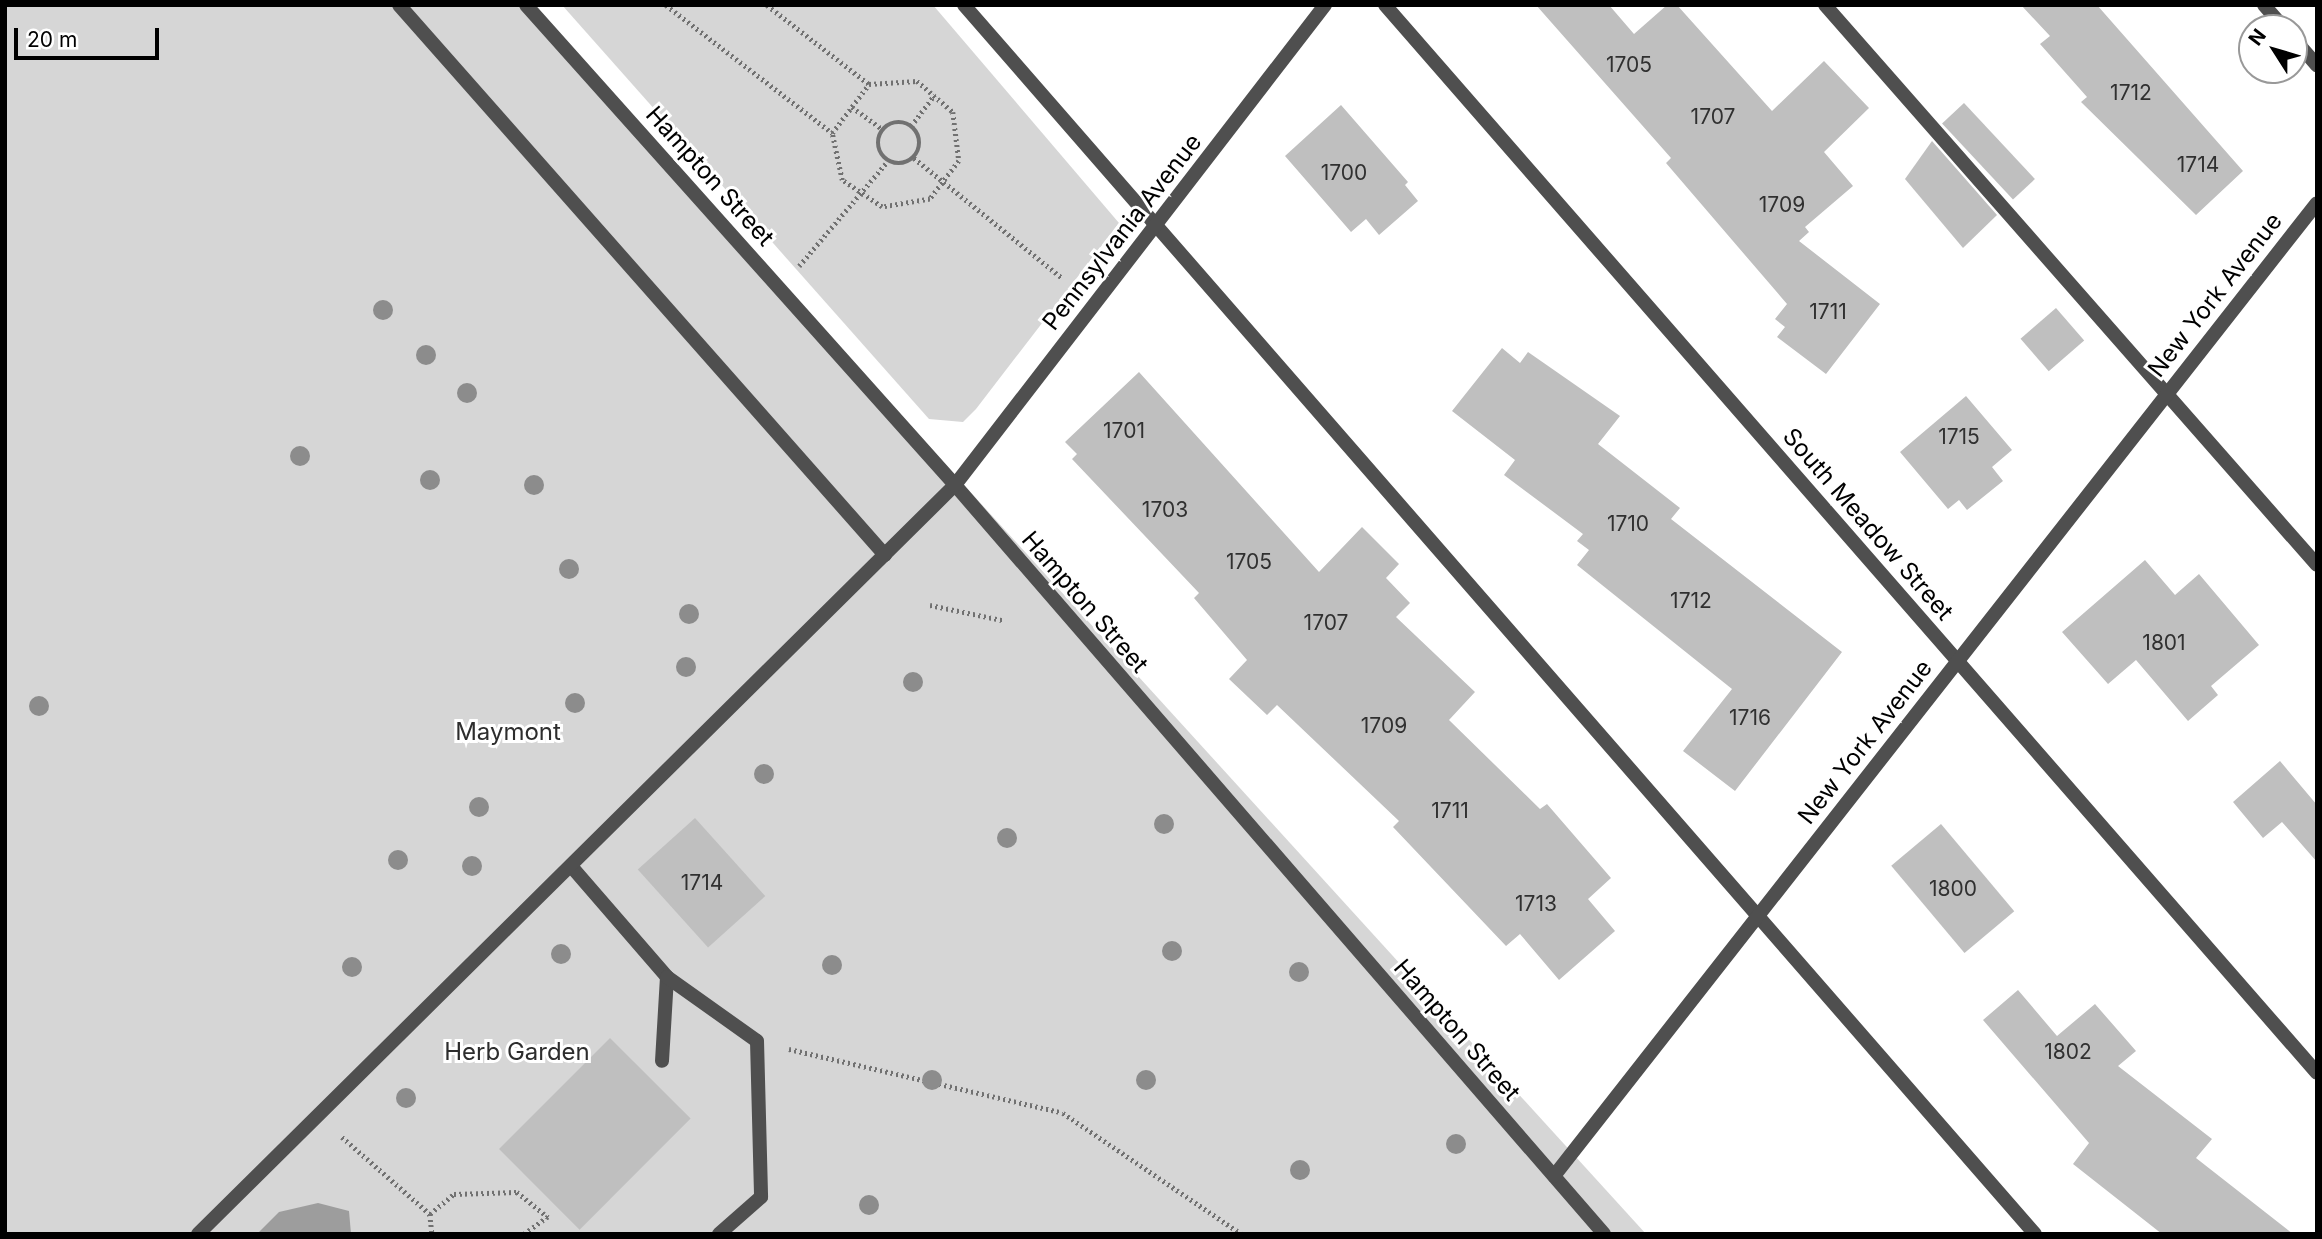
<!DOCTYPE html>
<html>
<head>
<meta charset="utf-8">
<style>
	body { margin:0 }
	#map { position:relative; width:2322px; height:1239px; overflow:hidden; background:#fff; font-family:Inter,sans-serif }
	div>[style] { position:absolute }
	.green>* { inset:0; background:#d6d6d6 }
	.water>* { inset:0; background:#9d9d9d }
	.building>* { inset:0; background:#bfbfbf; transform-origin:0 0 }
	.path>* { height:4.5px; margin-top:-2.25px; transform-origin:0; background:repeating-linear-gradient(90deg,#717171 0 2px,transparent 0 5.5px) }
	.path>.ring { margin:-2.25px; padding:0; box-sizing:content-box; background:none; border:4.5px solid #717171; border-radius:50% }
	.lane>* { height:14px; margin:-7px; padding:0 7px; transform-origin:7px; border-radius:7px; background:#4f4f4f }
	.street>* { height:14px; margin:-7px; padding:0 7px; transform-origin:7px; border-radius:7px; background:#4f4f4f }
	.trees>* { width:20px; height:20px; margin:-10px; border-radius:50%; background:#8c8c8c }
	span { translate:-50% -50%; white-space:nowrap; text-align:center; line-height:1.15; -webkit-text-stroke:6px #fff; paint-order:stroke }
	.number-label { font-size:21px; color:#303030 }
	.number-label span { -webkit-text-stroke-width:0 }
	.street-label { font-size:24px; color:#000 }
	.park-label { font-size:24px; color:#2d2d2d }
	.frame { position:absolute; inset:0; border:7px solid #000; pointer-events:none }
	.north { position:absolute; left:2238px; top:14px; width:70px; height:70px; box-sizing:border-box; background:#fff; border:2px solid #999; border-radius:50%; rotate:307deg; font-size:19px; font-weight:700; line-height:28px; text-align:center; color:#000 }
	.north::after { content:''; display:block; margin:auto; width:24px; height:32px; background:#000; clip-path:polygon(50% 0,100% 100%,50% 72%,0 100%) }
	.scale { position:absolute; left:14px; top:28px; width:145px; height:32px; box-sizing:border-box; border:4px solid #000; border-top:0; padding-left:9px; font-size:21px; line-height:24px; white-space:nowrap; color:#000; -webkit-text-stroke:5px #fff; paint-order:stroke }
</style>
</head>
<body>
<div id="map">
	<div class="green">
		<i style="clip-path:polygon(5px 5px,527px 5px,1646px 1234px,5px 1234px)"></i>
		<i style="clip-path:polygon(562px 5px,933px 5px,1119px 223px,976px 409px,963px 422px,929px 419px)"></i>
	</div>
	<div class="water">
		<i style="clip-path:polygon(318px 1203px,349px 1211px,351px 1234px,257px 1234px,279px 1212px)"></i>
	</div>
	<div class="building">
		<i style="clip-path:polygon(1536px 5px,1609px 5px,1634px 34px,1667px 5px,1677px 5px,1772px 111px,1824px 61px,1869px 108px,1824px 152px,1853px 186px,1805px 227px,1809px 232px,1799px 241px,1880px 304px,1826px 374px,1777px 337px,1785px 327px,1775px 319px,1787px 304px,1666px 163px,1671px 158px)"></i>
		<i style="clip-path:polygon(2021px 5px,2097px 5px,2243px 171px,2196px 215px,2081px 102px,2087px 97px,2040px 44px,2050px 36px)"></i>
		<i style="left:1964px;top:103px;width:104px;height:30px;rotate:47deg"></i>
		<i style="clip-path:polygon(1341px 105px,1408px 182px,1405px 185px,1418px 201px,1379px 235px,1366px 219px,1351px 232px,1285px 156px)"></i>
		<i style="clip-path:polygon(1932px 141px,1997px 215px,1963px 248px,1905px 179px)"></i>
		<i style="left:2056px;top:308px;width:43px;height:47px;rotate:49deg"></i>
		<i style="clip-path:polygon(1502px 348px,1520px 363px,1528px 352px,1620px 416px,1598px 444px,1680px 508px,1671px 519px,1842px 652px,1735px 791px,1683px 751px,1732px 689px,1577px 565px,1589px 550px,1577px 541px,1583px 534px,1504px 475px,1515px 460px,1452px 411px)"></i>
		<i style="clip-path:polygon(1139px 372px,1319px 572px,1362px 527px,1399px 564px,1386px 578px,1410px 603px,1396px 617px,1475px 692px,1449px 720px,1540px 809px,1547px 804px,1611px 878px,1588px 899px,1615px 931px,1559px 980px,1520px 934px,1506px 946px,1393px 827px,1399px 821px,1277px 705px,1267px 715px,1229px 679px,1247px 660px,1194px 598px,1199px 593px,1072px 459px,1077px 454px,1065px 442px)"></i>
		<i style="clip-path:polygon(1966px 396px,2012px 450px,1992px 467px,2003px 481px,1967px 510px,1959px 500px,1948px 509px,1900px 452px)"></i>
		<i style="clip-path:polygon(2145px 560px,2175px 595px,2199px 574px,2259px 645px,2211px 686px,2218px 695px,2188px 721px,2136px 660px,2108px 684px,2062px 632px)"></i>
		<i style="clip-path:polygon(2280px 761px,2317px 805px,2317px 862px,2282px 822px,2263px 838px,2233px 802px)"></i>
		<i style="left:695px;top:818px;width:105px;height:77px;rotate:48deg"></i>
		<i style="left:1941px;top:824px;width:114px;height:65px;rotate:50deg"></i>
		<i style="clip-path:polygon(2018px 990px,2057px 1036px,2095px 1004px,2136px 1051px,2118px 1066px,2212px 1139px,2196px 1158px,2293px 1234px,2162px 1234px,2073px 1164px,2089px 1143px,1983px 1020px)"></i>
		<i style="left:610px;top:1038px;width:114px;height:157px;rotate:45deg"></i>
	</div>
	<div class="path">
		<i style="left:666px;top:5px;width:210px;rotate:37.6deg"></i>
		<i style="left:767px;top:5px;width:129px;rotate:37.8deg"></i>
		<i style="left:869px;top:84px;width:48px;rotate:-3.6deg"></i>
		<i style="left:917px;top:81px;width:48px;rotate:40.7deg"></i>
		<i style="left:953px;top:112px;width:49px;rotate:83deg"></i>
		<i style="left:959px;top:161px;width:48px;rotate:127.3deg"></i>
		<i style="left:930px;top:199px;width:49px;rotate:170.5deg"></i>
		<i style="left:882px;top:207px;width:48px;rotate:-146deg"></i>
		<i style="left:842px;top:180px;width:48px;rotate:-102deg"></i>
		<i style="left:832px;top:133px;width:61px;rotate:-52.9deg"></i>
		<i style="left:852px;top:107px;width:37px;rotate:36deg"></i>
		<i class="ring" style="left:878px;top:122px;width:37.5px;height:37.5px"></i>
		<i style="left:911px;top:126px;width:39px;rotate:-53deg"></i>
		<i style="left:914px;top:158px;width:191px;rotate:39deg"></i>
		<i style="left:799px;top:266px;width:136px;rotate:-49.8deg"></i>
		<i style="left:930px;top:605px;width:74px;rotate:11.8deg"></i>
		<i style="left:789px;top:1049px;width:281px;rotate:13.1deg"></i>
		<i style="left:1063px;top:1113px;width:216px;rotate:34.1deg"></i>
		<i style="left:342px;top:1137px;width:117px;rotate:41.2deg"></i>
		<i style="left:430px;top:1214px;width:20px;rotate:84deg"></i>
		<i style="left:430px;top:1214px;width:31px;rotate:-40deg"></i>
		<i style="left:454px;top:1194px;width:63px;rotate:-1.8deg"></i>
		<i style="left:517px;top:1192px;width:40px;rotate:39deg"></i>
		<i style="left:548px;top:1217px;width:29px;rotate:144deg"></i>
	</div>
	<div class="lane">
		<i style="left:399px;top:5px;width:734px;rotate:48.54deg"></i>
		<i style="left:964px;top:5px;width:1630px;rotate:48.93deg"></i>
		<i style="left:1825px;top:5px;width:745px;rotate:48.7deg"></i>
		<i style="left:571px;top:866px;width:147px;rotate:49.1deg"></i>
		<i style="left:667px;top:977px;width:84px;rotate:93.4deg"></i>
		<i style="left:667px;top:977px;width:110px;rotate:35.4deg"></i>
		<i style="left:757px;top:1041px;width:156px;rotate:88.5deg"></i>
		<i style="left:761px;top:1197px;width:56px;rotate:138.6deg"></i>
		<i style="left:198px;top:1234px;width:1065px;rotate:-44.7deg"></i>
	</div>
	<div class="street">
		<i style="left:526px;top:5px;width:644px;rotate:48.21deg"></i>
		<i style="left:955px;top:485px;width:991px;rotate:49.09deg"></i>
		<i style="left:1385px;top:5px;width:1417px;rotate:48.89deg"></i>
		<i style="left:2264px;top:5px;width:30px;rotate:49deg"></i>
		<i style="left:2294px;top:39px;width:35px;rotate:49deg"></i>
		<i style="left:955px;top:485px;width:606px;rotate:-52.37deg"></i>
		<i style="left:1554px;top:1176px;width:1236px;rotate:-51.9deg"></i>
	</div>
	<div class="trees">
		<i style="left:383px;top:310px"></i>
		<i style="left:426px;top:355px"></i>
		<i style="left:467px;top:393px"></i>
		<i style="left:300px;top:456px"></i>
		<i style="left:430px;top:480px"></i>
		<i style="left:534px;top:485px"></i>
		<i style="left:569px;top:569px"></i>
		<i style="left:689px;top:614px"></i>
		<i style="left:686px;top:667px"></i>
		<i style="left:913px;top:682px"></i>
		<i style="left:575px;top:703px"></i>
		<i style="left:39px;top:706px"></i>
		<i style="left:764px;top:774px"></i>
		<i style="left:479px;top:807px"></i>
		<i style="left:1164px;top:824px"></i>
		<i style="left:1007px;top:838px"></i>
		<i style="left:398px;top:860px"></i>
		<i style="left:472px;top:866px"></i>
		<i style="left:1172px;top:951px"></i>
		<i style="left:561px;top:954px"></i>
		<i style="left:832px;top:965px"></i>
		<i style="left:352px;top:967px"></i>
		<i style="left:1299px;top:972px"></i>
		<i style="left:932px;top:1080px"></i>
		<i style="left:1146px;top:1080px"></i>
		<i style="left:406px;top:1098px"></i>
		<i style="left:1456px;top:1144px"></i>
		<i style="left:1300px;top:1170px"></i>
		<i style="left:869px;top:1205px"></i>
	</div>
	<div class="number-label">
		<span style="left:1629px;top:65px">1705</span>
		<span style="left:2131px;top:93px">1712</span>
		<span style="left:1713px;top:117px">1707</span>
		<span style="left:2198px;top:165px">1714</span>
		<span style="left:1344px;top:173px">1700</span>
		<span style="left:1782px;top:205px">1709</span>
		<span style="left:1828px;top:312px">1711</span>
		<span style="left:1124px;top:431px">1701</span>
		<span style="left:1959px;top:437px">1715</span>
		<span style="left:1165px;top:510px">1703</span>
		<span style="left:1628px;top:524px">1710</span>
		<span style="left:1249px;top:562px">1705</span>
		<span style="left:1691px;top:601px">1712</span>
		<span style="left:1326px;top:623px">1707</span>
		<span style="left:2164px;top:643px">1801</span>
		<span style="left:1750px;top:718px">1716</span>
		<span style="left:1384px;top:726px">1709</span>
		<span style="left:1450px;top:811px">1711</span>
		<span style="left:702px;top:883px">1714</span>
		<span style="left:1953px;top:889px">1800</span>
		<span style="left:1536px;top:904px">1713</span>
		<span style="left:2068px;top:1052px">1802</span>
	</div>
	<div class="street-label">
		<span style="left:710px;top:176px;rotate:48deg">Hampton Street</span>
		<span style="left:1122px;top:232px;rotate:-52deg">Pennsylvania Avenue</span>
		<span style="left:2215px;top:295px;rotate:-52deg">New York Avenue</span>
		<span style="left:1868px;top:524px;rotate:49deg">South Meadow Street</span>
		<span style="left:1085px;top:602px;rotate:49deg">Hampton Street</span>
		<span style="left:1865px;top:742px;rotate:-52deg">New York Avenue</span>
		<span style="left:1457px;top:1030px;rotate:49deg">Hampton Street</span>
	</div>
	<div class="park-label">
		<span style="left:508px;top:732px">Maymont</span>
		<span style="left:517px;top:1052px">Herb Garden</span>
	</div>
	<div class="frame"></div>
	<div class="north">N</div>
	<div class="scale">20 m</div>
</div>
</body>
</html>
